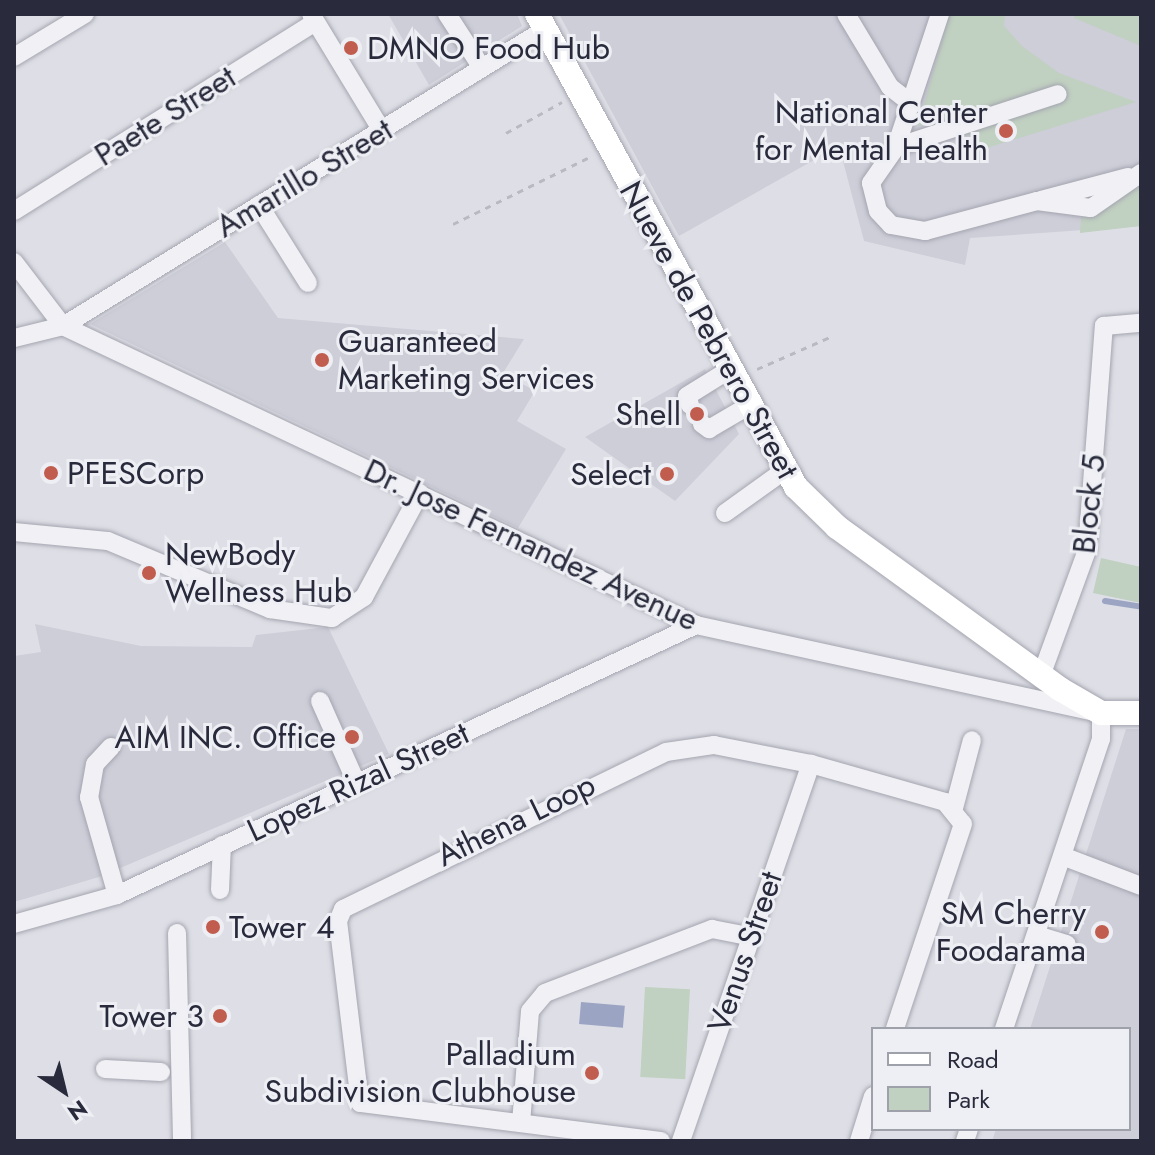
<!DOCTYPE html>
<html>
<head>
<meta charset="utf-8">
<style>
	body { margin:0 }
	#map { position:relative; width:1155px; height:1155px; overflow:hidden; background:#dedfe6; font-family:Jost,sans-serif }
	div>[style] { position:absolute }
	.built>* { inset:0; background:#cdced8 }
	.green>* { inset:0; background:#c0d0c1; transform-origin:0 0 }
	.water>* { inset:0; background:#9ca4c4; transform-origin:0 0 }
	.stream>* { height:6px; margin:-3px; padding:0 3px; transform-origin:3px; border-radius:3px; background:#9ca4c4 }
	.path>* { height:3px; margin-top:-1.5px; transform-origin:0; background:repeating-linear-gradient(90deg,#b9bac1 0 6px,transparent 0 12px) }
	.roads { filter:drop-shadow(0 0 2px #a4a5b0) drop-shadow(0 0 2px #a4a5b0) }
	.minor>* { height:18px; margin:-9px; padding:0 9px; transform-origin:9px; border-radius:9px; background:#f1f1f5 }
	.major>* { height:24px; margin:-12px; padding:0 12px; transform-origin:12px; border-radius:12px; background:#fff }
	.dots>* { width:22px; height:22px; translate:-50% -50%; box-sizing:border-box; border:4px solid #eeeff4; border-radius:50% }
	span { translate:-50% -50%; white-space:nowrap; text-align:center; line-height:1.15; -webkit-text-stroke:6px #eeeff4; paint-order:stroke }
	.poi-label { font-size:32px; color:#292b3c }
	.left { translate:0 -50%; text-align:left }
	.right { translate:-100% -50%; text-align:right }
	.street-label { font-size:32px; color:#292b3c }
	.frame { position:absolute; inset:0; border:16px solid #292b3c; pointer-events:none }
	.legend { position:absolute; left:871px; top:1027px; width:260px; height:104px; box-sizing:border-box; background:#eeeff4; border:2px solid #9fa1aa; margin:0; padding:10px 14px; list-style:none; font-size:24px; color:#292b3c }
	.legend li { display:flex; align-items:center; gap:16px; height:40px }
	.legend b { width:40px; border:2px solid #9fa1aa }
	.north { position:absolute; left:24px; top:1051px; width:80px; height:80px; -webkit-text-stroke:6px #eeeff4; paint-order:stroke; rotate:145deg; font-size:22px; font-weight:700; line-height:32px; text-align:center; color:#292b3c }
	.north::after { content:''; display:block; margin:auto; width:28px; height:36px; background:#292b3c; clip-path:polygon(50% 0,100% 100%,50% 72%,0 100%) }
</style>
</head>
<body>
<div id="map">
	<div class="built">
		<i style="clip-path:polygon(388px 14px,517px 14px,522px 26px,429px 85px)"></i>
		<i style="clip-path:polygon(559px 14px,1141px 14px,1141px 226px,970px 238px,965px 265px,864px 241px,839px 146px,679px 236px)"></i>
		<i style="clip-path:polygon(225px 242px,278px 318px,524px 339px,503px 373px,535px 391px,517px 421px,566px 449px,518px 528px,90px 324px)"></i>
		<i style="clip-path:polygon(705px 369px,739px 434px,675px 501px,585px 437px)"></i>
		<i style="clip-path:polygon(35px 624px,141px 646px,252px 647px,256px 635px,328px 627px,389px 754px,99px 877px,14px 902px,14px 656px,41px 652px)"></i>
		<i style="clip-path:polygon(1126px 729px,1141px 729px,1141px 1141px,992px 1141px,996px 1129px,1129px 1129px,1129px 1029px,1030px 1029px)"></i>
	</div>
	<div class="green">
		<i style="clip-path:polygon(949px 14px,1005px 14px,1004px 26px,1022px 46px,1059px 73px,1136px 102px,980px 150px,954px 118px,918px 126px)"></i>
		<i style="clip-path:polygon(1074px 14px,1141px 14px,1141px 46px,1074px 18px)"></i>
		<i style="clip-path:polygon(1141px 177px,1141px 226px,1080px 233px,1081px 218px)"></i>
		<i style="clip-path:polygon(1101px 558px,1141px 567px,1141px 603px,1093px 593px)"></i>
		<i style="left:645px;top:987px;width:45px;height:90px;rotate:3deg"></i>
	</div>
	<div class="water">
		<i style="left:581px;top:1002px;width:44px;height:22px;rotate:5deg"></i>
	</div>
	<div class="stream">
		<i style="left:1105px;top:601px;width:36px;rotate:9deg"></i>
	</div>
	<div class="path">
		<i style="left:506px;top:133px;width:64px;rotate:-29deg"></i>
		<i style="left:453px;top:224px;width:153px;rotate:-26.1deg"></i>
		<i style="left:757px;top:369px;width:80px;rotate:-23.7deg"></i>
	</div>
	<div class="roads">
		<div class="minor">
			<i style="left:311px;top:14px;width:137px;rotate:58.7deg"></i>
			<i style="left:447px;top:14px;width:64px;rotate:57.1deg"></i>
			<i style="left:846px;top:14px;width:85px;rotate:58.9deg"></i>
			<i style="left:890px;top:87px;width:23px;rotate:38deg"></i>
			<i style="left:940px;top:14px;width:140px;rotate:108.3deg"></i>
			<i style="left:896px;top:147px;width:44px;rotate:124.8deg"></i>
			<i style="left:871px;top:183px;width:29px;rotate:76deg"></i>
			<i style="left:878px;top:211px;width:19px;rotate:47deg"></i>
			<i style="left:891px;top:225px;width:35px;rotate:10deg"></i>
			<i style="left:925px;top:231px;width:116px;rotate:-15deg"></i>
			<i style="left:1037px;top:201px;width:54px;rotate:7.4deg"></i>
			<i style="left:1091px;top:208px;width:61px;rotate:-35deg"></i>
			<i style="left:14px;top:57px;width:83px;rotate:-31.2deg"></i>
			<i style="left:896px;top:147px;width:170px;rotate:-18.1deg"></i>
			<i style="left:1041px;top:200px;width:90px;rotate:-14.8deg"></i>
			<i style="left:259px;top:205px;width:92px;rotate:57.9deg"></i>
			<i style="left:14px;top:211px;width:355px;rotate:-32.1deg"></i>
			<i style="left:14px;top:262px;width:81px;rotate:52.6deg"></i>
			<i style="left:63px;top:326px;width:700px;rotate:25.28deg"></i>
			<i style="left:696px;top:625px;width:414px;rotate:12.3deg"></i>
			<i style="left:1101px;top:713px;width:26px;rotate:90deg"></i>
			<i style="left:1101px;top:739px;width:306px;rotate:108.5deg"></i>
			<i style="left:14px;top:338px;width:50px;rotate:-13.8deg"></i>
			<i style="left:63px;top:326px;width:565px;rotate:-31.61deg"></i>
			<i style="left:690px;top:405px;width:9px;rotate:-108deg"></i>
			<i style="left:687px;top:396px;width:49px;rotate:-31.8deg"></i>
			<i style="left:702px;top:424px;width:9px;rotate:36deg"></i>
			<i style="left:709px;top:429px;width:45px;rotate:-30.5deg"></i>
			<i style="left:725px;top:513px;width:74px;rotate:-35.6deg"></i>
			<i style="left:14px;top:532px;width:94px;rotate:5.5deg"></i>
			<i style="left:108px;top:541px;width:176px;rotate:22.8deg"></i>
			<i style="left:270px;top:609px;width:63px;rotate:8.3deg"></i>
			<i style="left:332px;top:618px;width:38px;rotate:-33deg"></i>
			<i style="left:364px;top:597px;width:118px;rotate:-61.7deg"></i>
			<i style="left:1041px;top:676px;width:134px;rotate:-69.9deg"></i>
			<i style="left:1087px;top:550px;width:225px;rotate:-85.7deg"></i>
			<i style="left:1104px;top:326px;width:37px;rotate:-5deg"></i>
			<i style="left:320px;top:701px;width:91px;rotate:66deg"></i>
			<i style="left:111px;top:747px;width:23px;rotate:133deg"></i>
			<i style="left:95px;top:764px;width:34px;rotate:100deg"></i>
			<i style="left:89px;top:797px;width:102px;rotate:74.1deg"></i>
			<i style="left:954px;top:808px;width:70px;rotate:-75.2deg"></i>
			<i style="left:1065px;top:857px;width:81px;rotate:20.9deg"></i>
			<i style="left:220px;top:890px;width:45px;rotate:-87.5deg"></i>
			<i style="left:14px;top:924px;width:107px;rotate:-15.7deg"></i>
			<i style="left:117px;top:895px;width:639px;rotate:-25deg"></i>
			<i style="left:177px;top:933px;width:208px;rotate:88.6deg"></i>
			<i style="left:1037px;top:935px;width:31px;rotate:17deg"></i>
			<i style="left:105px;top:1069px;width:56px;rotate:3.1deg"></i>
			<i style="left:521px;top:1123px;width:112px;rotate:-85.4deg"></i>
			<i style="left:530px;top:1011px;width:23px;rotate:-50deg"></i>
			<i style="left:545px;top:993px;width:179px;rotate:-21deg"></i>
			<i style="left:712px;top:929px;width:37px;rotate:11deg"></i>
			<i style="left:661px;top:1141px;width:303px;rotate:-172.8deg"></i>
			<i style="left:360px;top:1103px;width:183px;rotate:-96.9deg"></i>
			<i style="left:338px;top:921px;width:13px;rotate:-67deg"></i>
			<i style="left:343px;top:909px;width:359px;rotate:-25.9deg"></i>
			<i style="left:666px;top:752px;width:49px;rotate:-8.3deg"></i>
			<i style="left:714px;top:745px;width:99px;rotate:11.1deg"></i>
			<i style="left:811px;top:764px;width:139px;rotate:15.8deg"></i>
			<i style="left:945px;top:802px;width:28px;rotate:51deg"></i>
			<i style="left:963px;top:824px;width:216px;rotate:108.4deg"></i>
			<i style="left:681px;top:1141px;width:399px;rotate:-71deg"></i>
			<i style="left:859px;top:1141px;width:47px;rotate:-72.7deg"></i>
			<i style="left:965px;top:1141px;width:13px;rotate:-72deg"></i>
		</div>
		<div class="major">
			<i style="left:537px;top:14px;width:539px;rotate:61.3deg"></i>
			<i style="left:796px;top:487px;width:57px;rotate:44.3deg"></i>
			<i style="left:837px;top:527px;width:276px;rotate:36deg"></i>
			<i style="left:1060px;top:689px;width:48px;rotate:30.3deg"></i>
			<i style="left:1101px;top:713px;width:40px"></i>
		</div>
	</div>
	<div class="dots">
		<i style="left:351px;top:48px;background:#c15d4e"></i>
		<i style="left:1006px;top:131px;background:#c15d4e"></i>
		<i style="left:322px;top:360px;background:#c15d4e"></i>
		<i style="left:697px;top:414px;background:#c15d4e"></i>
		<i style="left:51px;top:473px;background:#c15d4e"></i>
		<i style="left:667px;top:474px;background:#c15d4e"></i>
		<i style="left:149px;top:573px;background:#c15d4e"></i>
		<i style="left:352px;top:737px;background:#c15d4e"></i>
		<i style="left:213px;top:927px;background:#c15d4e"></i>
		<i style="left:1102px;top:932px;background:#c15d4e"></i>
		<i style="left:220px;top:1016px;background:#c15d4e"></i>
		<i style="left:592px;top:1073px;background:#c15d4e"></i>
	</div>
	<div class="poi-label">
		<span class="left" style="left:367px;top:48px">DMNO Food Hub</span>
		<span class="right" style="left:988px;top:131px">National Center<br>for Mental Health</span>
		<span class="left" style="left:338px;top:360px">Guaranteed<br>Marketing Services</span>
		<span class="right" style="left:681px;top:414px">Shell</span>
		<span class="left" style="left:67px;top:473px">PFESCorp</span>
		<span class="right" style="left:651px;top:474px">Select</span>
		<span class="left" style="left:165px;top:573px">NewBody<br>Wellness Hub</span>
		<span class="right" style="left:336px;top:737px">AIM INC. Office</span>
		<span class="right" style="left:1086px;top:932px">SM Cherry<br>Foodarama</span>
		<span class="left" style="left:229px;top:927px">Tower 4</span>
		<span class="right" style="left:204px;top:1016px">Tower 3</span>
		<span class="right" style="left:576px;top:1073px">Palladium<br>Subdivision Clubhouse</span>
	</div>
	<div class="street-label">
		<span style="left:165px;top:116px;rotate:-32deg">Paete Street</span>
		<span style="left:304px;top:178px;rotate:-31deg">Amarillo Street</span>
		<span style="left:709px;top:330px;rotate:61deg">Nueve de Pebrero Street</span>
		<span style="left:1089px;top:504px;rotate:-84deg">Block 5</span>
		<span style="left:531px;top:545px;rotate:25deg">Dr. Jose Fernandez Avenue</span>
		<span style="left:358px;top:782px;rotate:-25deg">Lopez Rizal Street</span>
		<span style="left:516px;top:820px;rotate:-26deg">Athena Loop</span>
		<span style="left:745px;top:952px;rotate:-71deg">Venus Street</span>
	</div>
	<div class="frame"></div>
	<ul class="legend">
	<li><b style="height:10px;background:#fff"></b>Road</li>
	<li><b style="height:22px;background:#c0d0c1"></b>Park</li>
	</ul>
	<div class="north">N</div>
</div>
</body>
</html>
